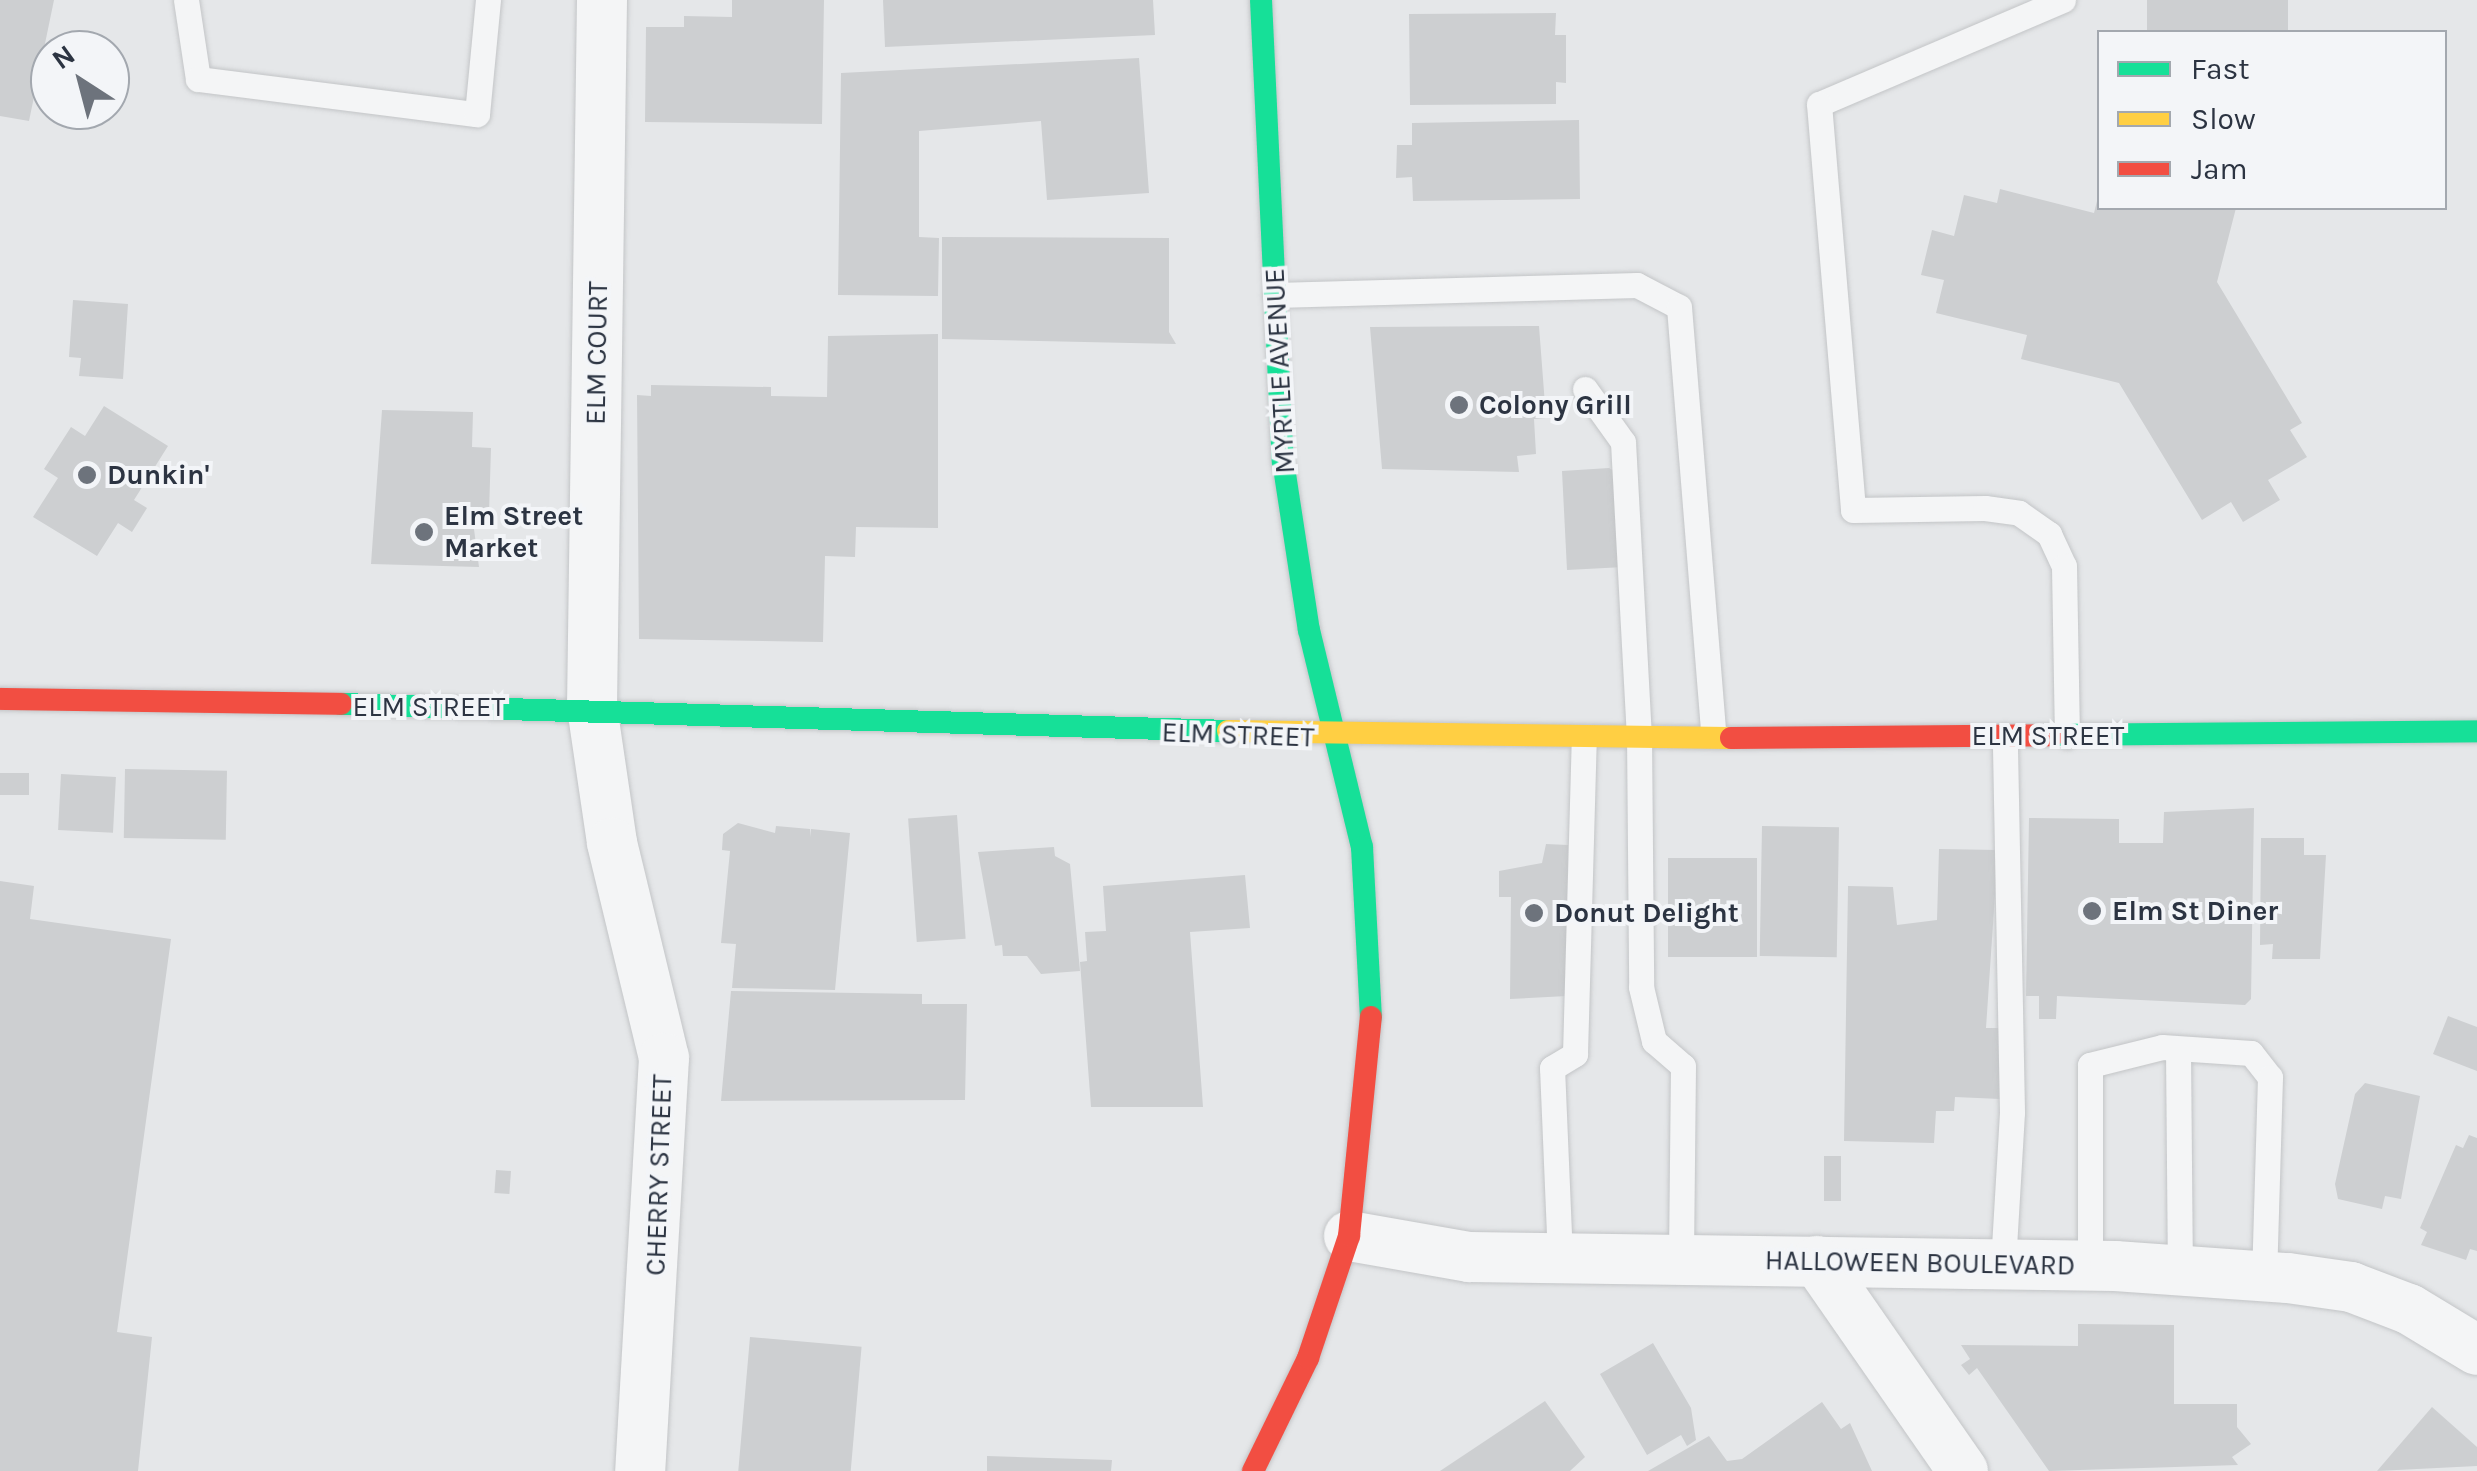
<!DOCTYPE html>
<html>
<head>
<meta charset="utf-8">
<style>
	body { margin:0 }
	#map { position:relative; width:2477px; height:1471px; overflow:hidden; background:#e5e7e9; font-family:Karla,sans-serif }
	div>[style] { position:absolute }
	.building>* { inset:0; background:#cdcfd1; transform-origin:0 0 }
	.roads { filter:drop-shadow(0 0 2px #c3c5c7) drop-shadow(0 0 2px #c3c5c7) }
	.lane>* { height:25px; margin:-12.5px; padding:0 12.5px; transform-origin:12.5px; border-radius:12.5px; background:#f4f5f6 }
	.street>* { height:50px; margin:-25px; padding:0 25px; transform-origin:25px; border-radius:25px; background:#f4f5f6 }
	.fast>* { height:22px; margin:-11px; padding:0 11px; transform-origin:11px; border-radius:11px; background:#16e098 }
	.slow>* { height:22px; margin:-11px; padding:0 11px; transform-origin:11px; border-radius:11px; background:#ffcf43 }
	.jam>* { height:22px; margin:-11px; padding:0 11px; transform-origin:11px; border-radius:11px; background:#f24e42 }
	.dots>* { width:28px; height:28px; translate:-50% -50%; box-sizing:border-box; border:5px solid #f3f5f8; border-radius:50% }
	span { translate:-50% -50%; white-space:nowrap; text-align:center; line-height:1.15; -webkit-text-stroke:8px #f3f5f8; paint-order:stroke }
	.street-label { font-size:28px; color:#2c3442 }
	.poi-label { font-size:28px; color:#2c3442; font-weight:700 }
	.left { translate:0 -50%; text-align:left }
	.legend { position:absolute; left:2097px; top:30px; width:350px; height:180px; box-sizing:border-box; background:#f3f5f8; border:2px solid #a3a8af; margin:0; padding:12px 18px; list-style:none; font-size:30px; color:#2c3442 }
	.legend li { display:flex; align-items:center; gap:20px; height:50px }
	.legend b { width:50px; border:2px solid #a3a8af }
	.north { position:absolute; left:30px; top:30px; width:100px; height:100px; box-sizing:border-box; background:#f3f5f8; border:2px solid #a3a8af; border-radius:50%; rotate:324deg; font-size:28px; font-weight:700; line-height:40px; text-align:center; color:#2c3442 }
	.north::after { content:''; display:block; margin:auto; width:35px; height:45px; background:#6d737c; clip-path:polygon(50% 0,100% 100%,50% 72%,0 100%) }
</style>
</head>
<body>
<div id="map">
	<div class="building">
		<i style="clip-path:polygon(0 0,54px 0,29px 121px,0 116px)"></i>
		<i style="clip-path:polygon(732px 0,824px 0,822px 124px,645px 122px,646px 27px,684px 27px,684px 16px,732px 17px)"></i>
		<i style="clip-path:polygon(883px 0,1153px 0,1155px 35px,885px 47px)"></i>
		<i style="left:2147px;top:0;width:141px;height:33px"></i>
		<i style="clip-path:polygon(1556px 13px,1555px 35px,1566px 35px,1566px 83px,1556px 82px,1556px 104px,1410px 105px,1409px 14px)"></i>
		<i style="clip-path:polygon(1139px 58px,1149px 193px,1047px 200px,1041px 121px,919px 131px,919px 237px,939px 238px,938px 296px,838px 295px,841px 73px)"></i>
		<i style="clip-path:polygon(1579px 120px,1580px 199px,1413px 201px,1412px 177px,1396px 178px,1397px 145px,1412px 145px,1412px 123px)"></i>
		<i style="clip-path:polygon(2000px 189px,2094px 213px,2098px 197px,2100px 208px,2236px 208px,2217px 282px,2302px 423px,2290px 430px,2307px 457px,2268px 480px,2280px 500px,2243px 522px,2231px 502px,2202px 520px,2119px 383px,2021px 359px,2027px 335px,1936px 313px,1944px 280px,1921px 275px,1932px 230px,1954px 236px,1964px 195px,1997px 203px)"></i>
		<i style="clip-path:polygon(942px 237px,1169px 238px,1169px 332px,1176px 344px,942px 339px)"></i>
		<i style="clip-path:polygon(73px 300px,128px 304px,123px 379px,79px 376px,81px 358px,69px 357px)"></i>
		<i style="clip-path:polygon(1539px 326px,1546px 418px,1534px 419px,1536px 454px,1517px 456px,1519px 472px,1382px 469px,1370px 327px)"></i>
		<i style="clip-path:polygon(938px 334px,938px 528px,856px 527px,855px 557px,825px 556px,823px 642px,639px 639px,637px 395px,651px 396px,651px 385px,771px 387px,771px 396px,827px 397px,828px 336px)"></i>
		<i style="clip-path:polygon(104px 406px,168px 446px,134px 500px,147px 508px,132px 532px,118px 523px,97px 556px,33px 517px,58px 478px,44px 469px,71px 427px,85px 436px)"></i>
		<i style="clip-path:polygon(382px 410px,473px 412px,472px 447px,491px 448px,489px 514px,472px 514px,479px 567px,371px 564px)"></i>
		<i style="clip-path:polygon(1609px 468px,1619px 474px,1624px 567px,1567px 570px,1562px 471px)"></i>
		<i style="left:125px;top:769px;width:102px;height:69px;rotate:1deg"></i>
		<i style="left:0;top:773px;width:29px;height:22px"></i>
		<i style="left:61px;top:774px;width:55px;height:56px;rotate:3deg"></i>
		<i style="clip-path:polygon(2254px 808px,2251px 999px,2245px 1005px,2057px 996px,2056px 1019px,2039px 1019px,2039px 996px,2026px 996px,2029px 818px,2119px 819px,2119px 843px,2163px 843px,2164px 812px)"></i>
		<i style="left:957px;top:815px;width:124px;height:49px;rotate:86deg"></i>
		<i style="clip-path:polygon(738px 823px,775px 833px,776px 826px,810px 829px,811px 837px,811px 829px,850px 833px,835px 990px,732px 988px,736px 944px,721px 943px,730px 851px,722px 850px,723px 834px)"></i>
		<i style="left:1762px;top:826px;width:77px;height:130px;rotate:1deg"></i>
		<i style="clip-path:polygon(2261px 838px,2304px 838px,2304px 855px,2326px 855px,2320px 959px,2272px 959px,2273px 944px,2260px 945px)"></i>
		<i style="clip-path:polygon(1546px 844px,1568px 845px,1567px 996px,1510px 999px,1511px 897px,1499px 897px,1499px 871px,1542px 863px)"></i>
		<i style="clip-path:polygon(1054px 847px,1055px 856px,1070px 864px,1080px 971px,1041px 974px,1027px 956px,1003px 956px,1002px 945px,995px 946px,978px 852px)"></i>
		<i style="clip-path:polygon(1939px 849px,1998px 850px,1986px 1028px,2002px 1028px,2000px 1099px,1955px 1097px,1954px 1111px,1936px 1111px,1934px 1143px,1844px 1141px,1848px 886px,1893px 887px,1897px 925px,1937px 920px)"></i>
		<i style="left:1668px;top:858px;width:89px;height:99px"></i>
		<i style="clip-path:polygon(1245px 875px,1250px 928px,1190px 932px,1203px 1107px,1091px 1107px,1080px 962px,1087px 961px,1085px 932px,1106px 931px,1103px 886px)"></i>
		<i style="clip-path:polygon(0 881px,34px 886px,30px 919px,171px 939px,117px 1332px,152px 1337px,138px 1471px,0 1471px)"></i>
		<i style="clip-path:polygon(731px 991px,922px 994px,922px 1004px,967px 1004px,965px 1100px,721px 1101px)"></i>
		<i style="clip-path:polygon(2448px 1016px,2477px 1027px,2477px 1071px,2433px 1054px)"></i>
		<i style="clip-path:polygon(2365px 1083px,2420px 1096px,2401px 1199px,2385px 1196px,2382px 1209px,2338px 1199px,2335px 1184px,2355px 1094px)"></i>
		<i style="clip-path:polygon(2469px 1135px,2477px 1138px,2477px 1251px,2470px 1249px,2466px 1260px,2421px 1245px,2427px 1232px,2420px 1228px,2456px 1145px,2463px 1148px)"></i>
		<i style="left:1824px;top:1156px;width:17px;height:45px"></i>
		<i style="left:496px;top:1170px;width:15px;height:23px;rotate:4deg"></i>
		<i style="clip-path:polygon(2078px 1324px,2174px 1325px,2174px 1404px,2237px 1404px,2237px 1427px,2251px 1444px,2232px 1457px,2238px 1465px,2049px 1471px,1977px 1368px,1969px 1375px,1961px 1365px,1970px 1359px,1961px 1345px,2078px 1346px)"></i>
		<i style="left:750px;top:1337px;width:112px;height:135px;rotate:5deg"></i>
		<i style="clip-path:polygon(1653px 1343px,1691px 1408px,1696px 1440px,1687px 1446px,1681px 1435px,1647px 1455px,1600px 1374px)"></i>
		<i style="clip-path:polygon(1545px 1401px,1585px 1457px,1570px 1471px,1440px 1471px)"></i>
		<i style="clip-path:polygon(1822px 1402px,1841px 1429px,1850px 1423px,1872px 1471px,1648px 1471px,1709px 1436px,1727px 1461px,1742px 1459px)"></i>
		<i style="clip-path:polygon(2432px 1407px,2477px 1447px,2477px 1466px,2377px 1471px)"></i>
		<i style="clip-path:polygon(987px 1456px,1112px 1460px,1111px 1471px,987px 1471px)"></i>
	</div>
	<div class="roads">
		<div class="lane">
			<i style="left:186px;top:0;width:80px;rotate:81.4deg"></i>
			<i style="left:198px;top:79px;width:281px;rotate:7.2deg"></i>
			<i style="left:477px;top:114px;width:115px;rotate:-84.5deg"></i>
			<i style="left:2063px;top:0;width:265px;rotate:156.9deg"></i>
			<i style="left:1819px;top:104px;width:407px;rotate:85.2deg"></i>
			<i style="left:1853px;top:510px;width:132px;rotate:-0.9deg"></i>
			<i style="left:1985px;top:508px;width:34px;rotate:8deg"></i>
			<i style="left:2019px;top:513px;width:37px;rotate:35deg"></i>
			<i style="left:2049px;top:534px;width:35px;rotate:65deg"></i>
			<i style="left:2064px;top:566px;width:170px;rotate:89deg"></i>
			<i style="left:1275px;top:295px;width:362px;rotate:-1.6deg"></i>
			<i style="left:1637px;top:285px;width:47px;rotate:27.6deg"></i>
			<i style="left:1679px;top:307px;width:428px;rotate:85.4deg"></i>
			<i style="left:1585px;top:389px;width:65px;rotate:54.4deg"></i>
			<i style="left:1623px;top:442px;width:292px;rotate:86.9deg"></i>
			<i style="left:1639px;top:734px;width:253px;rotate:89.5deg"></i>
			<i style="left:1641px;top:987px;width:56px;rotate:76.5deg"></i>
			<i style="left:1654px;top:1041px;width:38px;rotate:41deg"></i>
			<i style="left:1683px;top:1066px;width:193px;rotate:90.6deg"></i>
			<i style="left:2178px;top:1049px;width:221px;rotate:89.5deg"></i>
			<i style="left:1560px;top:1258px;width:190px;rotate:-92.4deg"></i>
			<i style="left:1552px;top:1068px;width:27px;rotate:-31deg"></i>
			<i style="left:1575px;top:1054px;width:317px;rotate:-88.4deg"></i>
			<i style="left:2003px;top:1264px;width:152px;rotate:-86.6deg"></i>
			<i style="left:2012px;top:1112px;width:376px;rotate:-91.1deg"></i>
			<i style="left:2090px;top:1266px;width:201px;rotate:-90deg"></i>
			<i style="left:2090px;top:1065px;width:74px;rotate:-14deg"></i>
			<i style="left:2162px;top:1047px;width:89px;rotate:3.9deg"></i>
			<i style="left:2251px;top:1053px;width:31px;rotate:52deg"></i>
			<i style="left:2270px;top:1077px;width:199px;rotate:91.7deg"></i>
		</div>
		<div class="street">
			<i style="left:602px;top:0;width:707px;rotate:90.81deg"></i>
			<i style="left:592px;top:707px;width:137px;rotate:81.6deg"></i>
			<i style="left:612px;top:843px;width:221px;rotate:76.4deg"></i>
			<i style="left:664px;top:1058px;width:414px;rotate:93.3deg"></i>
			<i style="left:1349px;top:1236px;width:122px;rotate:9.9deg"></i>
			<i style="left:1469px;top:1257px;width:646px;rotate:0.8deg"></i>
			<i style="left:2115px;top:1266px;width:173px;rotate:4deg"></i>
			<i style="left:2288px;top:1278px;width:64px;rotate:8.1deg"></i>
			<i style="left:2351px;top:1287px;width:62px;rotate:20.8deg"></i>
			<i style="left:2409px;top:1309px;width:79px;rotate:31.1deg"></i>
			<i style="left:1817px;top:1261px;width:256px;rotate:55.2deg"></i>
		</div>
		<div class="fast">
			<i style="left:1261px;top:0;width:462px;rotate:87.3deg"></i>
			<i style="left:1283px;top:461px;width:171px;rotate:81.3deg"></i>
			<i style="left:1309px;top:630px;width:223px;rotate:76.3deg"></i>
			<i style="left:1362px;top:847px;width:170px;rotate:87deg"></i>
			<i style="left:341px;top:704px;width:887px;rotate:1.74deg"></i>
			<i style="left:2053px;top:735px;width:424px;rotate:-0.5deg"></i>
		</div>
		<div class="slow">
			<i style="left:1228px;top:731px;width:503px;rotate:0.8deg"></i>
		</div>
		<div class="jam">
			<i style="left:0;top:699px;width:341px;rotate:0.8deg"></i>
			<i style="left:1731px;top:738px;width:322px;rotate:-0.5deg"></i>
			<i style="left:1253px;top:1471px;width:126px;rotate:-64deg"></i>
			<i style="left:1308px;top:1358px;width:129px;rotate:-71.4deg"></i>
			<i style="left:1349px;top:1236px;width:220px;rotate:-84.3deg"></i>
		</div>
	</div>
	<div class="dots">
		<i style="left:1459px;top:405px;background:#6d737c"></i>
		<i style="left:87px;top:475px;background:#6d737c"></i>
		<i style="left:424px;top:532px;background:#6d737c"></i>
		<i style="left:2092px;top:911px;background:#6d737c"></i>
		<i style="left:1534px;top:913px;background:#6d737c"></i>
	</div>
	<div class="street-label">
		<span style="left:597px;top:353px;rotate:-89deg">ELM COURT</span>
		<span style="left:1280px;top:371px;rotate:-93deg">MYRTLE AVENUE</span>
		<span style="left:429px;top:707px">ELM STREET</span>
		<span style="left:1238px;top:735px;rotate:2deg">ELM STREET</span>
		<span style="left:2048px;top:736px">ELM STREET</span>
		<span style="left:659px;top:1175px;rotate:-88deg">CHERRY STREET</span>
		<span style="left:1920px;top:1263px;rotate:1deg">HALLOWEEN BOULEVARD</span>
	</div>
	<div class="poi-label">
		<span class="left" style="left:1479px;top:405px">Colony Grill</span>
		<span class="left" style="left:107px;top:475px">Dunkin'</span>
		<span class="left" style="left:444px;top:532px">Elm Street<br>Market</span>
		<span class="left" style="left:2112px;top:911px">Elm St Diner</span>
		<span class="left" style="left:1554px;top:913px">Donut Delight</span>
	</div>
	<ul class="legend">
	<li><b style="height:12px;background:#16e098"></b>Fast</li>
	<li><b style="height:12px;background:#ffcf43"></b>Slow</li>
	<li><b style="height:12px;background:#f24e42"></b>Jam</li>
	</ul>
	<div class="north">N</div>
</div>
</body>
</html>
